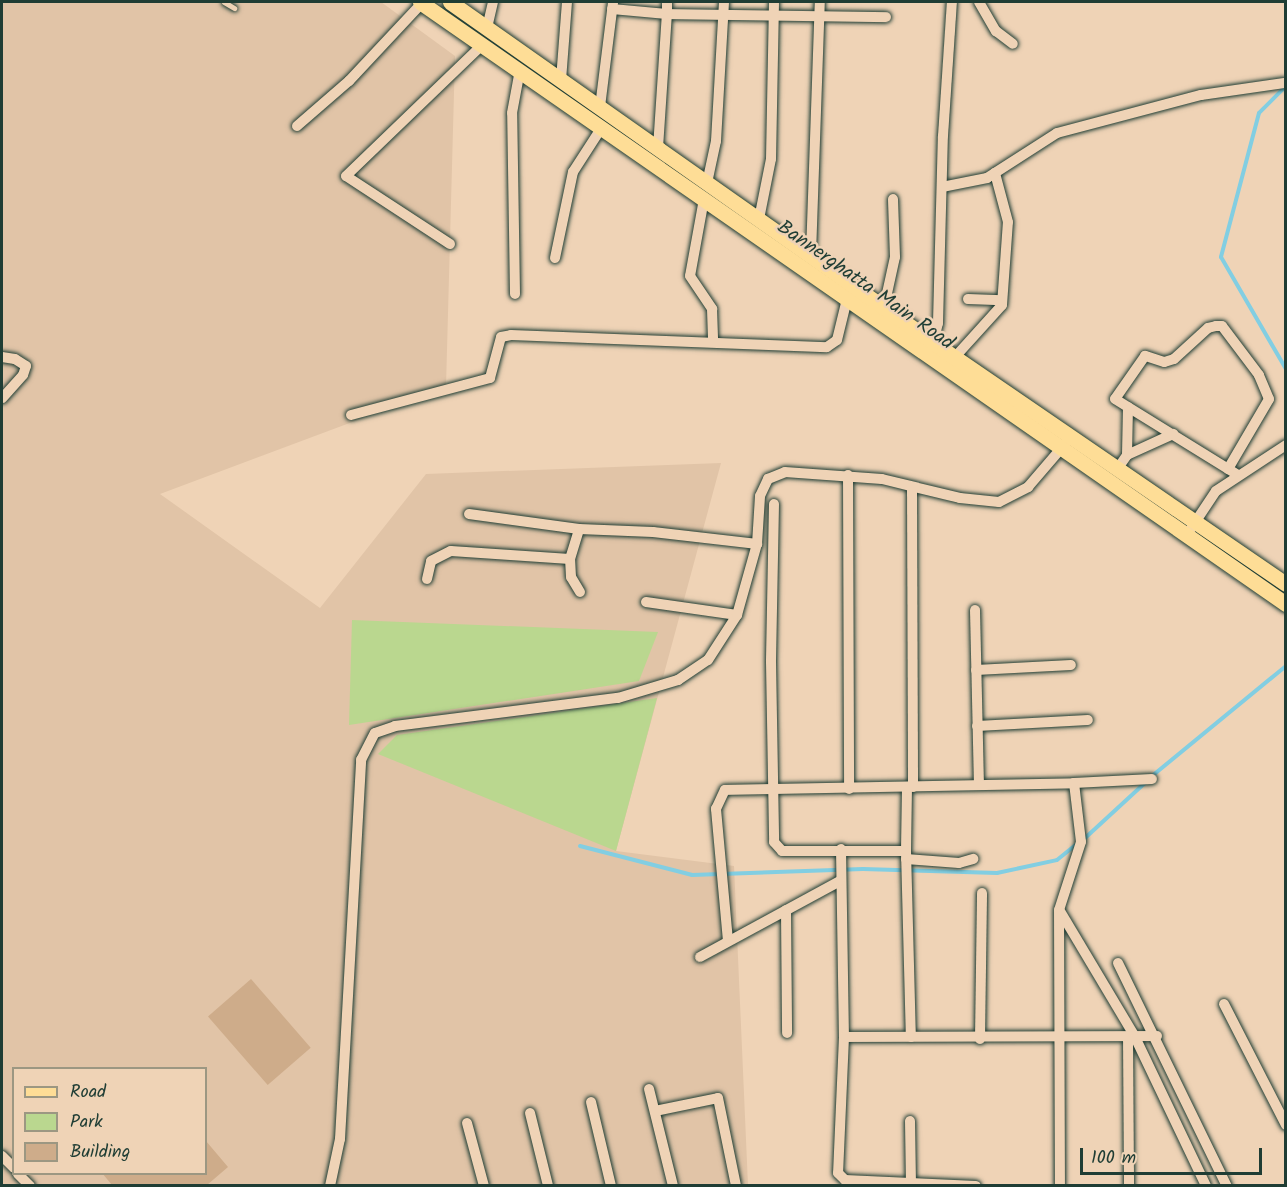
<!DOCTYPE html>
<html>
<head>
<meta charset="utf-8">
<style>
	body { margin:0 }
	#map { position:relative; width:1287px; height:1187px; overflow:hidden; background:#efd3b6; font-family:Kalam,sans-serif }
	div>[style] { position:absolute }
	.built>* { inset:0; background:#e1c4a7 }
	.green>* { inset:0; background:#bad78f }
	.stream>* { height:4px; margin:-2px; padding:0 2px; transform-origin:2px; border-radius:2px; background:#82cee2 }
	.building>* { inset:0; background:#ceac8a; transform-origin:0 0 }
	.roads { filter:drop-shadow(0 0 2px #1f3d34) drop-shadow(0 0 2px #1f3d34) }
	.lane>* { height:5px; margin:-2.5px; padding:0 2.5px; transform-origin:2.5px; border-radius:2.5px; background:#efd3b6 }
	.street>* { height:10px; margin:-5px; padding:0 5px; transform-origin:5px; border-radius:5px; background:#efd3b6 }
	.primary>* { height:15px; margin:-7.5px; padding:0 7.5px; transform-origin:7.5px; border-radius:7.5px; background:#fedd96 }
	span { translate:-50% -50%; white-space:nowrap; text-align:center; line-height:1.15; -webkit-text-stroke:5px #efd3b6; paint-order:stroke }
	.street-label { font-size:20px; color:#1f3d34 }
	.frame { position:absolute; inset:0; border:3px solid #1f3d34; pointer-events:none }
	.legend { position:absolute; left:12px; top:1067px; width:195px; height:108px; box-sizing:border-box; background:#efd3b6; border:2px solid #9c9782; margin:0; padding:8px 10px; list-style:none; font-size:18px; color:#1f3d34 }
	.legend li { display:flex; align-items:center; gap:12px; height:30px }
	.legend b { width:30px; border:2px solid #9c9782 }
	.scale { position:absolute; left:1080px; top:1148px; width:182px; height:27px; box-sizing:border-box; border:3px solid #1f3d34; border-top:0; padding-left:8px; font-size:18px; line-height:21px; white-space:nowrap; color:#1f3d34; -webkit-text-stroke:4px #efd3b6; paint-order:stroke }
</style>
</head>
<body>
<div id="map">
	<div class="built">
		<i style="clip-path:polygon(evenodd,2px 2px,381px 2px,455px 56px,446px 387px,160px 494px,320px 608px,426px 474px,721px 463px,616px 851px,734px 866px,748px 1185px,2px 1186px,2px 2px,14px 1068px,206px 1068px,206px 1174px,14px 1174px,14px 1068px)"></i>
	</div>
	<div class="green">
		<i style="clip-path:polygon(352px 620px,658px 632px,639px 681px,349px 725px)"></i>
		<i style="clip-path:polygon(657px 698px,616px 851px,378px 754px,397px 735px)"></i>
	</div>
	<div class="stream">
		<i style="left:1286px;top:86px;width:38px;rotate:135deg"></i>
		<i style="left:1259px;top:113px;width:149px;rotate:104.8deg"></i>
		<i style="left:1221px;top:257px;width:129px;rotate:59.9deg"></i>
		<i style="left:1152px;top:776px;width:173px;rotate:-39.4deg"></i>
		<i style="left:1084px;top:839px;width:86px;rotate:-42.6deg"></i>
		<i style="left:580px;top:846px;width:116px;rotate:14.5deg"></i>
		<i style="left:692px;top:875px;width:171px;rotate:-2deg"></i>
		<i style="left:863px;top:869px;width:134px;rotate:1.7deg"></i>
		<i style="left:997px;top:873px;width:61px;rotate:-12.2deg"></i>
		<i style="left:1057px;top:860px;width:27px;rotate:-39deg"></i>
	</div>
	<div class="building">
		<i style="left:251px;top:979px;width:91px;height:57px;rotate:49deg"></i>
		<i style="clip-path:polygon(206px 1141px,228px 1167px,207px 1185px,112px 1185px,102px 1173px,206px 1173px)"></i>
	</div>
	<div class="roads">
		<div class="lane">
			<i style="left:224px;top:2px;width:12px;rotate:31deg"></i>
		</div>
		<div class="street">
			<i style="left:979px;top:2px;width:34px;rotate:60deg"></i>
			<i style="left:996px;top:31px;width:21px;rotate:37deg"></i>
			<i style="left:612px;top:9px;width:55px;rotate:5.2deg"></i>
			<i style="left:667px;top:14px;width:12px;rotate:-90deg"></i>
			<i style="left:487px;top:28px;width:27px;rotate:-77deg"></i>
			<i style="left:561px;top:80px;width:78px;rotate:-85.6deg"></i>
			<i style="left:600px;top:107px;width:106px;rotate:-82.9deg"></i>
			<i style="left:297px;top:126px;width:69px;rotate:-40.9deg"></i>
			<i style="left:349px;top:81px;width:107px;rotate:-46.9deg"></i>
			<i style="left:658px;top:148px;width:134px;rotate:-86.2deg"></i>
			<i style="left:667px;top:14px;width:219px;rotate:0.8deg"></i>
			<i style="left:707px;top:183px;width:43px;rotate:-77.9deg"></i>
			<i style="left:716px;top:141px;width:139px;rotate:-86.7deg"></i>
			<i style="left:942px;top:187px;width:46px;rotate:-11.3deg"></i>
			<i style="left:987px;top:178px;width:83px;rotate:-32.7deg"></i>
			<i style="left:1057px;top:133px;width:149px;rotate:-14.8deg"></i>
			<i style="left:1201px;top:95px;width:84px;rotate:-8.2deg"></i>
			<i style="left:704px;top:199px;width:78px;rotate:100.3deg"></i>
			<i style="left:690px;top:276px;width:40px;rotate:56deg"></i>
			<i style="left:712px;top:309px;width:32px;rotate:88deg"></i>
			<i style="left:759px;top:219px;width:61px;rotate:-78.7deg"></i>
			<i style="left:771px;top:159px;width:157px;rotate:-88.9deg"></i>
			<i style="left:450px;top:244px;width:124px;rotate:-146.8deg"></i>
			<i style="left:346px;top:176px;width:190px;rotate:-43.9deg"></i>
			<i style="left:811px;top:254px;width:252px;rotate:-88deg"></i>
			<i style="left:555px;top:258px;width:88px;rotate:-78.2deg"></i>
			<i style="left:573px;top:172px;width:54px;rotate:-57.2deg"></i>
			<i style="left:515px;top:294px;width:181px;rotate:-90.9deg"></i>
			<i style="left:512px;top:113px;width:44px;rotate:-79.5deg"></i>
			<i style="left:968px;top:299px;width:34px;rotate:2deg"></i>
			<i style="left:884px;top:307px;width:51px;rotate:-77.6deg"></i>
			<i style="left:895px;top:257px;width:58px;rotate:-92deg"></i>
			<i style="left:932px;top:347px;width:25px;rotate:-76deg"></i>
			<i style="left:938px;top:323px;width:187px;rotate:-88.5deg"></i>
			<i style="left:943px;top:136px;width:134px;rotate:-86.2deg"></i>
			<i style="left:2px;top:357px;width:13px;rotate:9deg"></i>
			<i style="left:15px;top:359px;width:13px;rotate:32deg"></i>
			<i style="left:26px;top:366px;width:9px;rotate:108deg"></i>
			<i style="left:23px;top:375px;width:31px;rotate:132deg"></i>
			<i style="left:955px;top:357px;width:70px;rotate:-47.9deg"></i>
			<i style="left:1002px;top:305px;width:83px;rotate:-85.9deg"></i>
			<i style="left:1008px;top:222px;width:51px;rotate:-104.9deg"></i>
			<i style="left:351px;top:415px;width:144px;rotate:-14.9deg"></i>
			<i style="left:490px;top:378px;width:42px;rotate:-75deg"></i>
			<i style="left:501px;top:337px;width:10px;rotate:-11deg"></i>
			<i style="left:511px;top:335px;width:316px;rotate:2.2deg"></i>
			<i style="left:827px;top:347px;width:12px;rotate:-35deg"></i>
			<i style="left:837px;top:340px;width:42px;rotate:-76.3deg"></i>
			<i style="left:1127px;top:455px;width:51px;rotate:-24.5deg"></i>
			<i style="left:1118px;top:468px;width:16px;rotate:-55deg"></i>
			<i style="left:1127px;top:455px;width:48px;rotate:-88.8deg"></i>
			<i style="left:1228px;top:469px;width:81px;rotate:-59.6deg"></i>
			<i style="left:1269px;top:399px;width:26px;rotate:-113deg"></i>
			<i style="left:1259px;top:375px;width:61px;rotate:-127.1deg"></i>
			<i style="left:1222px;top:326px;width:6px;rotate:180deg"></i>
			<i style="left:1216px;top:326px;width:8px;rotate:166deg"></i>
			<i style="left:1208px;top:328px;width:46px;rotate:137.6deg"></i>
			<i style="left:1174px;top:359px;width:10px;rotate:163deg"></i>
			<i style="left:1164px;top:362px;width:20px;rotate:-162deg"></i>
			<i style="left:1145px;top:356px;width:52px;rotate:124.9deg"></i>
			<i style="left:1115px;top:399px;width:145px;rotate:31.7deg"></i>
			<i style="left:848px;top:475px;width:314px;rotate:89.8deg"></i>
			<i style="left:912px;top:487px;width:300px;rotate:89.8deg"></i>
			<i style="left:774px;top:504px;width:158px;rotate:91.1deg"></i>
			<i style="left:771px;top:662px;width:180px;rotate:89deg"></i>
			<i style="left:774px;top:842px;width:12px;rotate:48deg"></i>
			<i style="left:782px;top:851px;width:124px"></i>
			<i style="left:906px;top:851px;width:64px;rotate:-89.1deg"></i>
			<i style="left:469px;top:514px;width:111px;rotate:7.8deg"></i>
			<i style="left:1186px;top:536px;width:54px;rotate:-56.3deg"></i>
			<i style="left:1216px;top:491px;width:84px;rotate:-33.3deg"></i>
			<i style="left:427px;top:579px;width:18px;rotate:-77deg"></i>
			<i style="left:431px;top:561px;width:22px;rotate:-27deg"></i>
			<i style="left:451px;top:551px;width:119px;rotate:3.8deg"></i>
			<i style="left:580px;top:592px;width:17px;rotate:-121deg"></i>
			<i style="left:571px;top:577px;width:18px;rotate:-93deg"></i>
			<i style="left:570px;top:559px;width:31px;rotate:-73deg"></i>
			<i style="left:579px;top:529px;width:74px;rotate:2.3deg"></i>
			<i style="left:653px;top:532px;width:105px;rotate:6.6deg"></i>
			<i style="left:646px;top:602px;width:92px;rotate:8.1deg"></i>
			<i style="left:975px;top:610px;width:173px;rotate:88.7deg"></i>
			<i style="left:976px;top:670px;width:95px;rotate:-3deg"></i>
			<i style="left:977px;top:726px;width:111px;rotate:-3.1deg"></i>
			<i style="left:1074px;top:783px;width:78px;rotate:-2.9deg"></i>
			<i style="left:841px;top:849px;width:188px;rotate:89.1deg"></i>
			<i style="left:844px;top:1037px;width:136px;rotate:92.5deg"></i>
			<i style="left:838px;top:1173px;width:10px;rotate:45deg"></i>
			<i style="left:845px;top:1180px;width:131px;rotate:2.6deg"></i>
			<i style="left:906px;top:851px;width:186px;rotate:88.5deg"></i>
			<i style="left:906px;top:859px;width:53px;rotate:4.3deg"></i>
			<i style="left:959px;top:863px;width:15px;rotate:-16deg"></i>
			<i style="left:786px;top:910px;width:123px;rotate:89.5deg"></i>
			<i style="left:1060px;top:911px;width:147px;rotate:59.2deg"></i>
			<i style="left:1135px;top:1037px;width:165px;rotate:64.5deg"></i>
			<i style="left:728px;top:941px;width:133px;rotate:-95.2deg"></i>
			<i style="left:716px;top:809px;width:21px;rotate:-65deg"></i>
			<i style="left:725px;top:790px;width:349px;rotate:-1.1deg"></i>
			<i style="left:1074px;top:783px;width:59px;rotate:83.2deg"></i>
			<i style="left:1081px;top:842px;width:71px;rotate:107.9deg"></i>
			<i style="left:1059px;top:910px;width:276px;rotate:89.8deg"></i>
			<i style="left:700px;top:957px;width:159px;rotate:-28.5deg"></i>
			<i style="left:1118px;top:963px;width:248px;rotate:64deg"></i>
			<i style="left:1224px;top:1004px;width:136px;rotate:62.9deg"></i>
			<i style="left:844px;top:1037px;width:313px;rotate:-0.2deg"></i>
			<i style="left:1128px;top:1037px;width:149px;rotate:89.6deg"></i>
			<i style="left:980px;top:1039px;width:146px;rotate:-89.2deg"></i>
			<i style="left:649px;top:1089px;width:100px;rotate:76.1deg"></i>
			<i style="left:591px;top:1102px;width:86px;rotate:76.6deg"></i>
			<i style="left:655px;top:1111px;width:64px;rotate:-11.7deg"></i>
			<i style="left:718px;top:1098px;width:90px;rotate:78.4deg"></i>
			<i style="left:530px;top:1113px;width:75px;rotate:76.1deg"></i>
			<i style="left:910px;top:1121px;width:62px;rotate:89.1deg"></i>
			<i style="left:467px;top:1123px;width:65px;rotate:74.9deg"></i>
			<i style="left:2px;top:1156px;width:17px;rotate:45deg"></i>
			<i style="left:18px;top:1174px;width:17px;rotate:45deg"></i>
			<i style="left:330px;top:1186px;width:48px;rotate:-78deg"></i>
			<i style="left:340px;top:1139px;width:380px;rotate:-86.8deg"></i>
			<i style="left:361px;top:760px;width:30px;rotate:-63deg"></i>
			<i style="left:375px;top:733px;width:21px;rotate:-19deg"></i>
			<i style="left:395px;top:726px;width:225px;rotate:-7.2deg"></i>
			<i style="left:618px;top:698px;width:63px;rotate:-16.7deg"></i>
			<i style="left:678px;top:680px;width:36px;rotate:-34deg"></i>
			<i style="left:708px;top:660px;width:54px;rotate:-57.2deg"></i>
			<i style="left:737px;top:615px;width:74px;rotate:-74.3deg"></i>
			<i style="left:757px;top:544px;width:48px;rotate:-86.4deg"></i>
			<i style="left:760px;top:496px;width:19px;rotate:-65deg"></i>
			<i style="left:768px;top:479px;width:18px;rotate:-22deg"></i>
			<i style="left:785px;top:472px;width:97px;rotate:4.1deg"></i>
			<i style="left:882px;top:479px;width:80px;rotate:13.7deg"></i>
			<i style="left:960px;top:498px;width:39px;rotate:6deg"></i>
			<i style="left:999px;top:502px;width:33px;rotate:-27deg"></i>
			<i style="left:1028px;top:487px;width:57px;rotate:-49.3deg"></i>
		</div>
		<div class="primary">
			<i style="left:420px;top:2px;width:1055px;rotate:34.81deg"></i>
			<i style="left:450px;top:2px;width:604px;rotate:35.16deg"></i>
			<i style="left:944px;top:350px;width:414px;rotate:34.4deg"></i>
		</div>
	</div>
	<div class="street-label">
		<span style="left:865px;top:286px;rotate:35deg">Bannerghatta Main Road</span>
	</div>
	<div class="frame"></div>
	<ul class="legend">
	<li><b style="height:8px;background:#fedd96"></b>Road</li>
	<li><b style="height:16px;background:#bad78f"></b>Park</li>
	<li><b style="height:16px;background:#ceac8a"></b>Building</li>
	</ul>
	<div class="scale">100 m</div>
</div>
</body>
</html>
